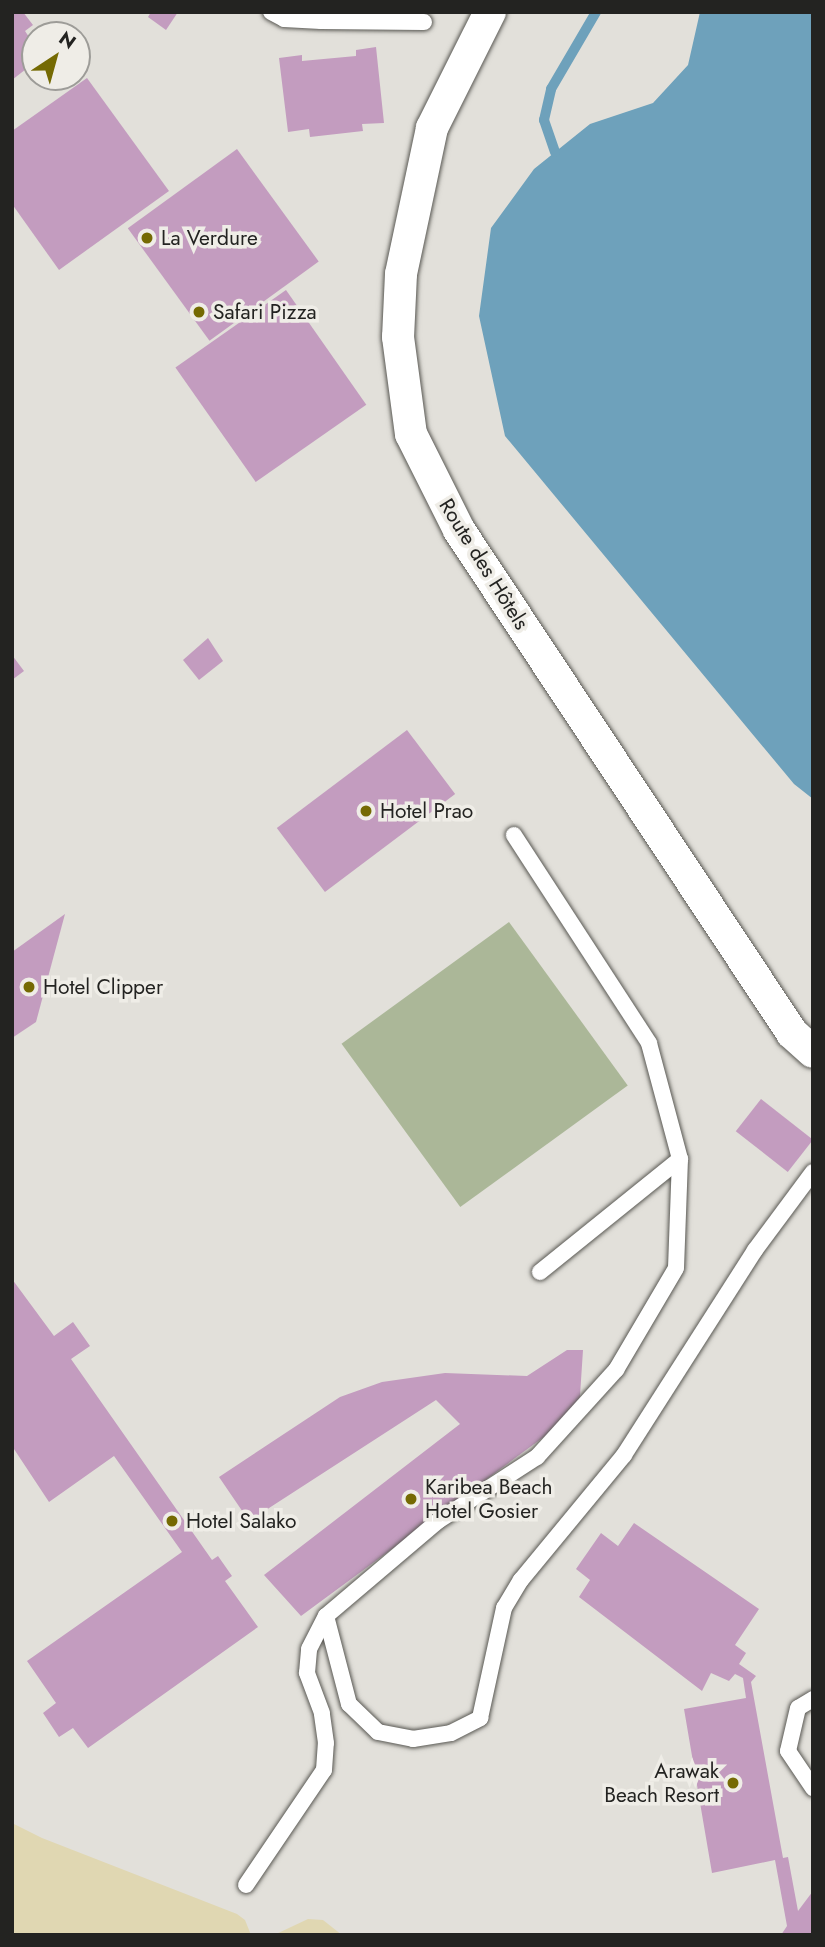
<!DOCTYPE html>
<html>
<head>
<meta charset="utf-8">
<style>
	body { margin:0 }
	#map { position:relative; width:825px; height:1947px; overflow:hidden; background:#e2e0da; font-family:Jost,sans-serif }
	div>[style] { position:absolute }
	.green>* { inset:0; background:#abb798; transform-origin:0 0 }
	.sand>* { inset:0; background:#e0d7b2 }
	.water>* { inset:0; background:#6ea1bb }
	.stream>* { height:10px; margin:-5px; padding:0 5px; transform-origin:5px; border-radius:5px; background:#6ea1bb }
	.building>* { inset:0; background:#c39cbf; transform-origin:0 0 }
	.roads { filter:drop-shadow(0 0 2px #595853) drop-shadow(0 0 2px #595853) }
	.service>* { height:16px; margin:-8px; padding:0 8px; transform-origin:8px; border-radius:8px; background:#fff }
	.minor>* { height:32px; margin:-16px; padding:0 16px; transform-origin:16px; border-radius:16px; background:#fff }
	.dots>* { width:19px; height:19px; translate:-50% -50%; box-sizing:border-box; border:4px solid #efede7; border-radius:50% }
	span { translate:-50% -50%; white-space:nowrap; text-align:center; line-height:1.15; -webkit-text-stroke:7px #efede7; paint-order:stroke }
	.poi-label { font-size:21px; color:#232321 }
	.left { translate:0 -50%; text-align:left }
	.right { translate:-100% -50%; text-align:right }
	.street-label { font-size:21px; color:#232321 }
	.frame { position:absolute; inset:0; border:14px solid #232321; pointer-events:none }
	.north { position:absolute; left:21px; top:21px; width:70px; height:70px; box-sizing:border-box; background:#efede7; border:2px solid #9d9c98; border-radius:50%; rotate:36deg; font-size:19px; font-weight:700; line-height:28px; text-align:center; color:#232321 }
	.north::after { content:''; display:block; margin:auto; width:24px; height:32px; background:#756a03; clip-path:polygon(50% 0,100% 100%,50% 72%,0 100%) }
</style>
</head>
<body>
<div id="map">
	<div class="green">
		<i style="left:509px;top:922px;width:202px;height:207px;rotate:54deg"></i>
	</div>
	<div class="sand">
		<i style="clip-path:polygon(12px 1823px,42px 1838px,237px 1914px,245px 1920px,251px 1935px,12px 1935px)"></i>
		<i style="clip-path:polygon(308px 1919px,323px 1920px,342px 1935px,274px 1935px)"></i>
	</div>
	<div class="water">
		<i style="clip-path:polygon(700px 12px,813px 12px,813px 799px,794px 784px,505px 436px,479px 316px,491px 228px,534px 169px,590px 124px,653px 103px,688px 65px)"></i>
	</div>
	<div class="stream">
		<i style="left:555px;top:152px;width:34px;rotate:-109deg"></i>
		<i style="left:544px;top:120px;width:32px;rotate:-77deg"></i>
		<i style="left:551px;top:89px;width:89px;rotate:-59.7deg"></i>
	</div>
	<div class="building">
		<i style="clip-path:polygon(12px 12px,23px 12px,33px 25px,25px 31px,35px 46px,35px 62px,12px 80px)"></i>
		<i style="clip-path:polygon(151px 12px,178px 12px,166px 30px,148px 17px)"></i>
		<i style="clip-path:polygon(376px 47px,384px 123px,362px 124px,363px 131px,310px 137px,309px 129px,288px 132px,279px 58px,302px 55px,302px 61px,356px 56px,356px 50px)"></i>
		<i style="clip-path:polygon(87px 78px,169px 191px,59px 270px,12px 204px,12px 131px)"></i>
		<i style="left:237px;top:149px;width:139px;height:135px;rotate:54deg"></i>
		<i style="left:286px;top:290px;width:140px;height:135px;rotate:55deg"></i>
		<i style="clip-path:polygon(208px 638px,223px 661px,199px 680px,183px 660px)"></i>
		<i style="clip-path:polygon(12px 655px,24px 671px,12px 680px)"></i>
		<i style="left:407px;top:730px;width:80px;height:163px;rotate:53deg"></i>
		<i style="clip-path:polygon(65px 914px,36px 1022px,12px 1038px,12px 952px)"></i>
		<i style="left:761px;top:1099px;width:66px;height:41px;rotate:38deg"></i>
		<i style="clip-path:polygon(12px 1279px,54px 1336px,73px 1322px,90px 1346px,71px 1359px,212px 1560px,218px 1556px,232px 1576px,225px 1581px,258px 1627px,88px 1748px,73px 1728px,59px 1737px,43px 1713px,56px 1703px,27px 1661px,182px 1552px,114px 1456px,49px 1502px,12px 1446px)"></i>
		<i style="clip-path:polygon(567px 1350px,583px 1350px,579px 1411px,301px 1616px,264px 1575px,460px 1424px,436px 1400px,249px 1521px,219px 1477px,340px 1397px,382px 1382px,445px 1373px,527px 1376px)"></i>
		<i style="clip-path:polygon(634px 1523px,759px 1609px,735px 1645px,746px 1653px,739px 1664px,756px 1676px,751px 1682px,783px 1858px,788px 1857px,798px 1911px,813px 1891px,813px 1935px,781px 1935px,787px 1926px,775px 1860px,712px 1873px,684px 1709px,746px 1698px,743px 1678px,735px 1674px,729px 1681px,711px 1673px,702px 1691px,579px 1597px,590px 1580px,576px 1569px,601px 1533px,618px 1546px)"></i>
	</div>
	<div class="roads">
		<div class="service">
			<i style="left:271px;top:12px;width:15px;rotate:28deg"></i>
			<i style="left:284px;top:19px;width:37px;rotate:3deg"></i>
			<i style="left:321px;top:21px;width:103px;rotate:0.6deg"></i>
			<i style="left:540px;top:1272px;width:180px;rotate:-38.9deg"></i>
			<i style="left:326px;top:1616px;width:91px;rotate:75.4deg"></i>
			<i style="left:349px;top:1704px;width:40px;rotate:44deg"></i>
			<i style="left:378px;top:1732px;width:36px;rotate:11deg"></i>
			<i style="left:413px;top:1739px;width:38px;rotate:-9deg"></i>
			<i style="left:451px;top:1733px;width:33px;rotate:-27deg"></i>
			<i style="left:480px;top:1718px;width:113px;rotate:-77.7deg"></i>
			<i style="left:504px;top:1608px;width:33px;rotate:-59deg"></i>
			<i style="left:521px;top:1580px;width:162px;rotate:-50.5deg"></i>
			<i style="left:624px;top:1455px;width:243px;rotate:-57.4deg"></i>
			<i style="left:755px;top:1250px;width:97px;rotate:-53.4deg"></i>
			<i style="left:813px;top:1699px;width:17px;rotate:149deg"></i>
			<i style="left:798px;top:1708px;width:44px;rotate:103.1deg"></i>
			<i style="left:788px;top:1751px;width:45px;rotate:56deg"></i>
			<i style="left:246px;top:1885px;width:139px;rotate:-55.9deg"></i>
			<i style="left:324px;top:1770px;width:27px;rotate:-86deg"></i>
			<i style="left:326px;top:1743px;width:30px;rotate:-98deg"></i>
			<i style="left:322px;top:1713px;width:43px;rotate:-110.6deg"></i>
			<i style="left:307px;top:1673px;width:24px;rotate:-85deg"></i>
			<i style="left:309px;top:1649px;width:37px;rotate:-63deg"></i>
			<i style="left:326px;top:1616px;width:147px;rotate:-40.3deg"></i>
			<i style="left:438px;top:1521px;width:118px;rotate:-32.9deg"></i>
			<i style="left:537px;top:1457px;width:118px;rotate:-47.8deg"></i>
			<i style="left:616px;top:1370px;width:118px;rotate:-59.5deg"></i>
			<i style="left:676px;top:1268px;width:109px;rotate:-87.9deg"></i>
			<i style="left:680px;top:1159px;width:120px;rotate:-105deg"></i>
			<i style="left:649px;top:1043px;width:248px;rotate:-123deg"></i>
		</div>
		<div class="minor">
			<i style="left:490px;top:12px;width:130px;rotate:116.6deg"></i>
			<i style="left:432px;top:128px;width:149px;rotate:102deg"></i>
			<i style="left:401px;top:274px;width:63px;rotate:92.7deg"></i>
			<i style="left:398px;top:337px;width:98px;rotate:82.4deg"></i>
			<i style="left:411px;top:434px;width:107px;rotate:63.4deg"></i>
			<i style="left:459px;top:530px;width:603px;rotate:56.49deg"></i>
			<i style="left:792px;top:1033px;width:28px;rotate:42deg"></i>
		</div>
	</div>
	<div class="dots">
		<i style="left:147px;top:238px;background:#756a03"></i>
		<i style="left:199px;top:312px;background:#756a03"></i>
		<i style="left:366px;top:811px;background:#756a03"></i>
		<i style="left:29px;top:987px;background:#756a03"></i>
		<i style="left:411px;top:1499px;background:#756a03"></i>
		<i style="left:172px;top:1521px;background:#756a03"></i>
		<i style="left:733px;top:1783px;background:#756a03"></i>
	</div>
	<div class="poi-label">
		<span class="left" style="left:161px;top:238px">La Verdure</span>
		<span class="left" style="left:213px;top:312px">Safari Pizza</span>
		<span class="left" style="left:380px;top:811px">Hotel Prao</span>
		<span class="left" style="left:43px;top:987px">Hotel Clipper</span>
		<span class="left" style="left:425px;top:1499px">Karibea Beach<br>Hotel Gosier</span>
		<span class="left" style="left:186px;top:1521px">Hotel Salako</span>
		<span class="right" style="left:719px;top:1783px">Arawak<br>Beach Resort</span>
	</div>
	<div class="street-label">
		<span style="left:484px;top:564px;rotate:58deg">Route des Hôtels</span>
	</div>
	<div class="frame"></div>
	<div class="north">N</div>
</div>
</body>
</html>
